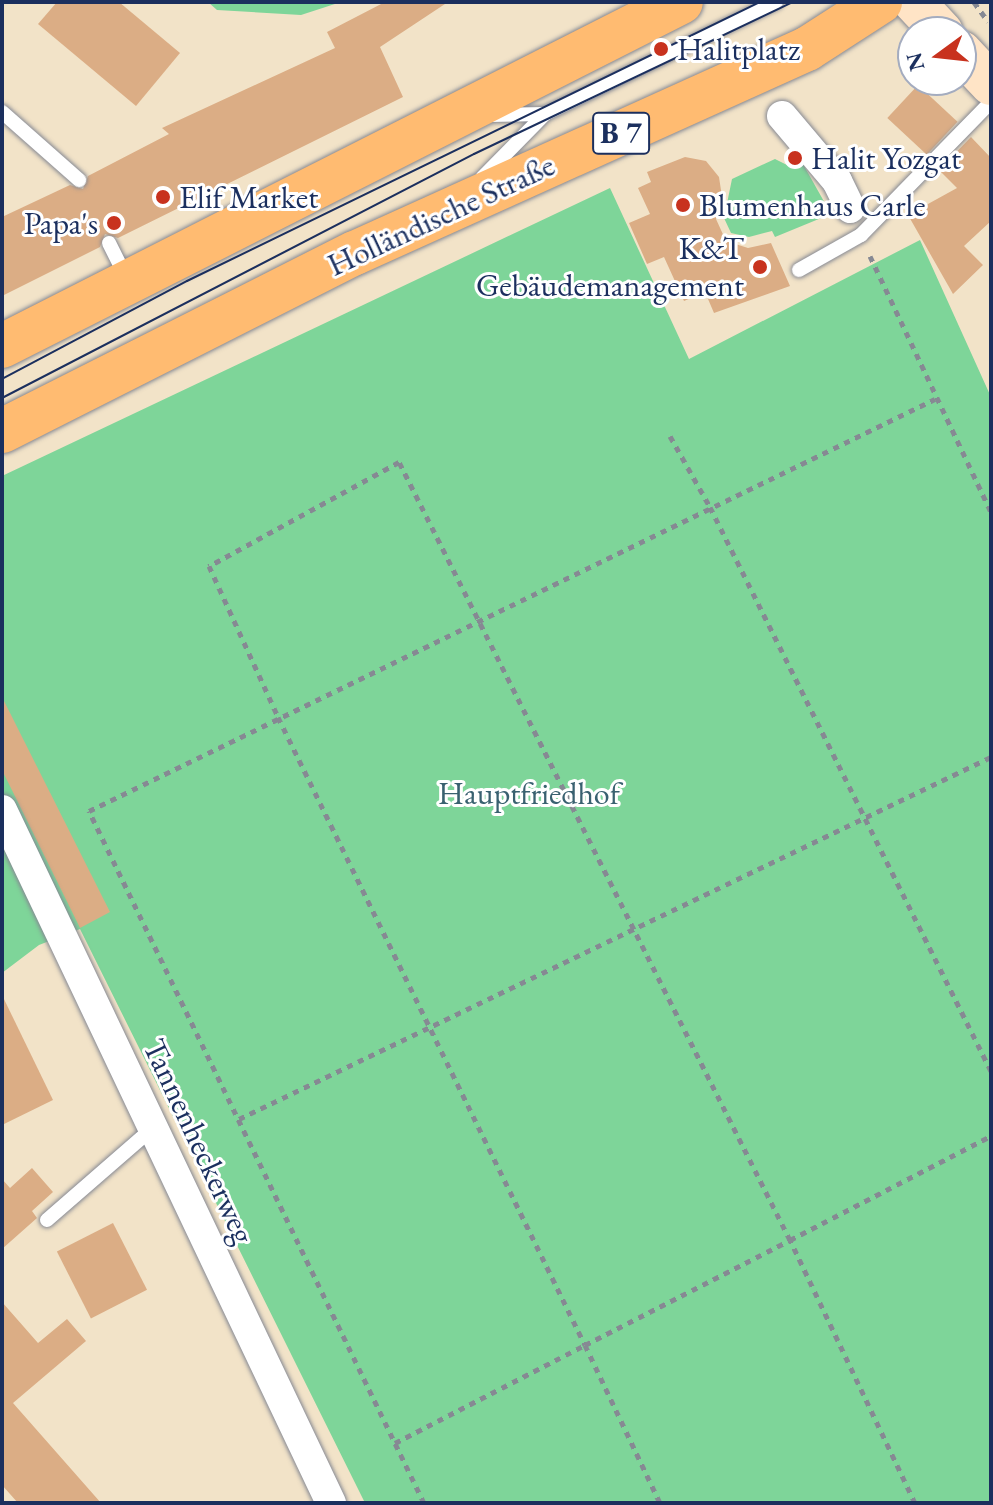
<!DOCTYPE html>
<html>
<head>
<meta charset="utf-8">
<style>
  body { margin:0 }
  #map { position:relative; width:993px; height:1505px; overflow:hidden; background:#f2e3c8; font-family:"EB Garamond",serif }
  div>[style] { position:absolute }
  .green>* { inset:0; background:#7ed599 }
  .building>* { inset:0; background:#dbad85; transform-origin:0 0 }
  .path>* { height:5px; margin-top:-2.5px; transform-origin:0; background:repeating-linear-gradient(90deg,#868993 0 6px,transparent 0 12px) }
  .roads { filter:drop-shadow(0 0 2px #868993) drop-shadow(0 0 2px #868993) }
  .lane>* { height:14px; margin:-7px; padding:0 7px; transform-origin:7px; border-radius:7px; background:#fff }
  .street>* { height:30px; margin:-15px; padding:0 15px; transform-origin:15px; border-radius:15px; background:#fff }
  .secondary>* { height:42px; margin:-21px; padding:0 21px; transform-origin:21px; border-radius:21px; background:#ffe4c6 }
  .primary>* { height:44px; margin:-22px; padding:0 22px; transform-origin:22px; border-radius:22px; background:#ffbb71 }
  .tram>* { height:2px; margin:-1px; padding:0 1px; transform-origin:1px; border-radius:1px; background:#1b2f5e }
  .dots>* { width:22px; height:22px; translate:-50% -50%; box-sizing:border-box; border:4px solid #fff; border-radius:50% }
  span { translate:-50% -50%; white-space:nowrap; text-align:center; line-height:1.15; -webkit-text-stroke:6px #fff; paint-order:stroke }
  .shield-label span { padding:2px 6px; background:#fff; border:2px solid; border-radius:6px; -webkit-text-stroke-width:0 }
  .shield-label { font-size:30px; color:#1b2f5e; font-weight:700 }
  .poi-label { font-size:32px; color:#1b2f5e }
  .left { translate:0 -50%; text-align:left }
  .right { translate:-100% -50%; text-align:right }
  .street-label { font-size:32px; color:#1b2f5e }
  .park-label { font-size:32px; color:#396170 }
  .frame { position:absolute; inset:0; border:4px solid #1b2f5e; pointer-events:none }
  .north { position:absolute; left:897px; top:16px; width:80px; height:80px; box-sizing:border-box; background:#fff; border:2px solid #a4acbf; border-radius:50%; rotate:255deg; font-size:22px; font-weight:700; line-height:32px; text-align:center; color:#1b2f5e }
  .north::after { content:''; display:block; margin:auto; width:28px; height:36px; background:#c8321e; clip-path:polygon(50% 0,100% 100%,50% 72%,0 100%) }
</style>
</head>
<body>
<div id="map">
  <div class="green">
    <div style="clip-path:polygon(208px 2px,341px 2px,301px 15px,217px 10px)"></div>
    <div style="clip-path:polygon(775px 159px,789px 166px,803px 164px,831px 214px,775px 237px,772px 231px,749px 237px,731px 233px,724px 218px,732px 179px)"></div>
    <div style="clip-path:polygon(610px 188px,689px 359px,920px 240px,991px 397px,991px 1503px,365px 1503px,80px 929px,39px 945px,2px 973px,2px 476px)"></div>
  </div>
  <div class="building">
    <div style="clip-path:polygon(57px 2px,119px 2px,180px 53px,136px 106px,38px 24px)"></div>
    <div style="clip-path:polygon(385px 2px,448px 2px,380px 47px,403px 97px,118px 238px,105px 234px,100px 247px,2px 296px,2px 217px,70px 185px,83px 189px,88px 176px,169px 134px,162px 128px,335px 48px,327px 32px)"></div>
    <div style="left:918px;top:85px;width:54px;height:45px;rotate:43deg"></div>
    <div style="clip-path:polygon(971px 137px,991px 158px,991px 221px,964px 246px,983px 265px,953px 294px,908px 215px,957px 188px,939px 170px)"></div>
    <div style="clip-path:polygon(685px 157px,706px 161px,719px 177px,722px 197px,716px 219px,726px 241px,748px 248px,771px 243px,790px 286px,714px 313px,705px 292px,684px 301px,664px 257px,647px 264px,629px 223px,650px 214px,638px 188px,651px 182px,647px 172px)"></div>
    <div style="clip-path:polygon(2px 697px,110px 912px,80px 928px,2px 770px)"></div>
    <div style="clip-path:polygon(2px 995px,53px 1100px,2px 1125px)"></div>
    <div style="clip-path:polygon(32px 1168px,53px 1192px,32px 1211px,37px 1218px,2px 1249px,2px 1179px,10px 1188px)"></div>
    <div style="left:113px;top:1223px;width:75px;height:63px;rotate:63deg"></div>
    <div style="clip-path:polygon(2px 1302px,38px 1343px,67px 1319px,86px 1341px,13px 1403px,101px 1503px,18px 1503px,2px 1485px)"></div>
  </div>
  <div class="path">
    <div style="left:974px;top:2px;width:24px;rotate:54deg"></div>
    <div style="left:870px;top:256px;width:283px;rotate:64.7deg"></div>
    <div style="left:670px;top:436px;width:81px;rotate:60.6deg"></div>
    <div style="left:710px;top:507px;width:630px;rotate:63.52deg"></div>
    <div style="left:239px;top:1119px;width:835px;rotate:-25.71deg"></div>
    <div style="left:395px;top:1443px;width:214px;rotate:-27.3deg"></div>
    <div style="left:585px;top:1345px;width:230px;rotate:-27.1deg"></div>
    <div style="left:790px;top:1240px;width:871px;rotate:-116.68deg"></div>
    <div style="left:399px;top:462px;width:217px;rotate:151.3deg"></div>
    <div style="left:209px;top:566px;width:166px;rotate:65.4deg"></div>
    <div style="left:278px;top:717px;width:699px;rotate:63.95deg"></div>
    <div style="left:585px;top:1345px;width:175px;rotate:64.6deg"></div>
    <div style="left:424px;top:1503px;width:769px;rotate:-115.83deg"></div>
    <div style="left:89px;top:811px;width:941px;rotate:-25.97deg"></div>
    <div style="left:915px;top:1503px;width:291px;rotate:-115.4deg"></div>
    <div style="left:790px;top:1240px;width:226px;rotate:-27.4deg"></div>
  </div>
  <div class="roads">
    <div class="lane">
      <div style="left:2px;top:112px;width:103px;rotate:41.4deg"></div>
      <div style="left:489px;top:115px;width:56px;rotate:-1deg"></div>
      <div style="left:482px;top:178px;width:90px;rotate:-45.5deg"></div>
      <div style="left:545px;top:114px;width:257px;rotate:-25.9deg"></div>
      <div style="left:109px;top:243px;width:40px;rotate:63.4deg"></div>
      <div style="left:799px;top:270px;width:71px;rotate:-29.4deg"></div>
      <div style="left:861px;top:235px;width:186px;rotate:-45.7deg"></div>
      <div style="left:47px;top:1220px;width:140px;rotate:-41deg"></div>
    </div>
    <div class="street">
      <div style="left:782px;top:116px;width:85px;rotate:49.8deg"></div>
      <div style="left:837px;top:181px;width:30px;rotate:64deg"></div>
      <div style="left:2px;top:810px;width:767px;rotate:64.6deg"></div>
    </div>
    <div class="secondary">
      <div style="left:914px;top:2px;width:41px;rotate:47deg"></div>
      <div style="left:961px;top:52px;width:44px;rotate:46.8deg"></div>
    </div>
    <div class="primary">
      <div style="left:2px;top:346px;width:761px;rotate:-26.87deg"></div>
      <div style="left:2px;top:431px;width:395px;rotate:-26.8deg"></div>
      <div style="left:355px;top:253px;width:496px;rotate:-24.3deg"></div>
      <div style="left:807px;top:49px;width:87px;rotate:-32.8deg"></div>
    </div>
  </div>
  <div class="tram">
    <div style="left:2px;top:379px;width:209px;rotate:-27.9deg"></div>
    <div style="left:187px;top:281px;width:637px;rotate:-25.96deg"></div>
    <div style="left:2px;top:398px;width:531px;rotate:-27.34deg"></div>
    <div style="left:474px;top:154px;width:353px;rotate:-25.5deg"></div>
  </div>
  <div class="dots">
    <div style="left:661px;top:49px;background:#c8321e"></div>
    <div style="left:795px;top:158px;background:#c8321e"></div>
    <div style="left:163px;top:197px;background:#c8321e"></div>
    <div style="left:683px;top:205px;background:#c8321e"></div>
    <div style="left:114px;top:223px;background:#c8321e"></div>
    <div style="left:760px;top:267px;background:#c8321e"></div>
  </div>
  <div class="shield-label">
    <span style="left:621px;top:133px">B 7</span>
  </div>
  <div class="poi-label">
    <span class="left" style="left:677px;top:49px">Halitplatz</span>
    <span class="left" style="left:811px;top:158px">Halit Yozgat</span>
    <span class="left" style="left:179px;top:197px">Elif Market</span>
    <span class="left" style="left:699px;top:205px">Blumenhaus Carle</span>
    <span class="right" style="left:98px;top:223px">Papa's</span>
    <span class="right" style="left:744px;top:267px">K&amp;T<br>Gebäudemanagement</span>
  </div>
  <div class="street-label">
    <span style="left:441px;top:215px;rotate:-25deg">Holländische Straße</span>
    <span style="left:199px;top:1141px;rotate:65deg">Tannenheckerweg</span>
  </div>
  <div class="park-label">
    <span style="left:529px;top:793px">Hauptfriedhof</span>
  </div>
  <div class="frame"></div>
  <div class="north">N</div>
</div>
</body>
</html>
